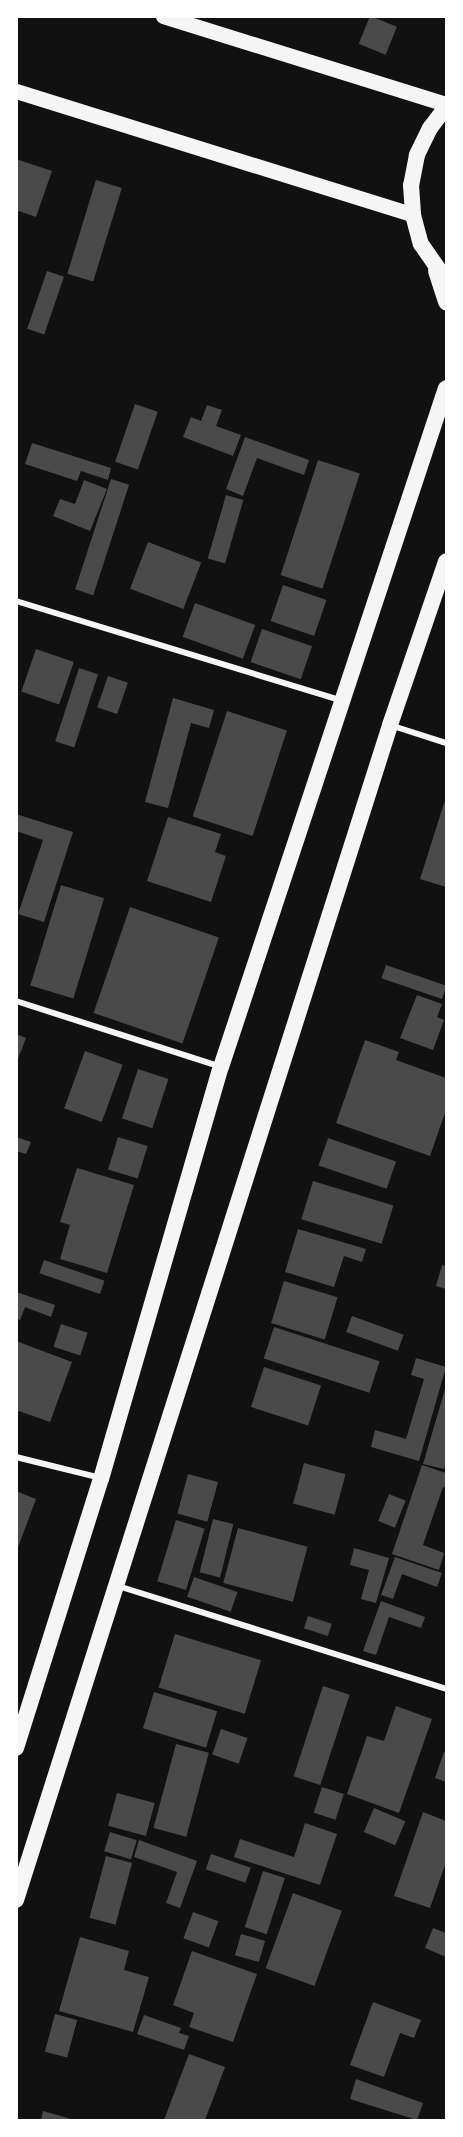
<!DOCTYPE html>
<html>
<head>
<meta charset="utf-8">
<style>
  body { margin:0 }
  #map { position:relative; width:463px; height:2137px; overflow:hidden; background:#111; font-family:Manrope,sans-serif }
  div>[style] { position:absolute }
  .building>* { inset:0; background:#4a4a4a; transform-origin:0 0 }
  .minor>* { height:6px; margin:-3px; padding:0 3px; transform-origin:3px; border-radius:3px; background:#f5f5f5 }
  .primary>* { height:15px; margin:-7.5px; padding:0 7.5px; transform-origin:7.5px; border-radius:7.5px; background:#f5f5f5 }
  .trunk>* { height:16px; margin:-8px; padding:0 8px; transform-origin:8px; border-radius:8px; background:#f5f5f5 }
  span { translate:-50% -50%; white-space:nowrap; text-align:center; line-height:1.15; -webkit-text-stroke:5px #fff; paint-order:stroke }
  .frame { position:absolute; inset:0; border:18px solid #fff; pointer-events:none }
</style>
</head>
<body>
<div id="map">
  <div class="building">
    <div style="left:370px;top:16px;width:29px;height:30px;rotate:22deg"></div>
    <div style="clip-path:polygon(16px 159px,52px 171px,36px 217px,16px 210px)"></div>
    <div style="left:96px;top:180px;width:27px;height:98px;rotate:17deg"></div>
    <div style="left:47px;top:271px;width:18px;height:61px;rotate:19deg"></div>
    <div style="left:135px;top:404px;width:24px;height:61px;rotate:19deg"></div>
    <div style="clip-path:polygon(207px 405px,222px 410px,216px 426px,241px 435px,233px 456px,183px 437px,191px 417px,201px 421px)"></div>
    <div style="clip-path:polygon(245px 437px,309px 460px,304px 475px,257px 458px,243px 496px,226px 489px)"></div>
    <div style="clip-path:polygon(32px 443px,111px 468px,108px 480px,81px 471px,77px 481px,25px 464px)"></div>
    <div style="left:318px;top:460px;width:44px;height:121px;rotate:18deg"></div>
    <div style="left:111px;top:479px;width:19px;height:116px;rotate:18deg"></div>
    <div style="clip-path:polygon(84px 480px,107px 489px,90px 531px,53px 516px,60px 499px,75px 504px)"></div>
    <div style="left:226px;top:495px;width:18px;height:66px;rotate:16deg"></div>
    <div style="left:148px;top:542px;width:57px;height:50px;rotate:21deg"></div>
    <div style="left:283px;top:585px;width:46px;height:38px;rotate:19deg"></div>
    <div style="left:195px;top:603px;width:64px;height:36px;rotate:20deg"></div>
    <div style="left:262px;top:629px;width:53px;height:35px;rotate:19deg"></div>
    <div style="left:36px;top:649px;width:40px;height:45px;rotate:19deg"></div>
    <div style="left:79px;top:668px;width:20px;height:77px;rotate:18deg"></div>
    <div style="left:108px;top:676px;width:21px;height:33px;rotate:19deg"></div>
    <div style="clip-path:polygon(173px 698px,214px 710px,209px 728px,191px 723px,168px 808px,145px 802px)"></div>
    <div style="left:227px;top:711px;width:63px;height:111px;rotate:18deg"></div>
    <div style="clip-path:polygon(446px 797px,446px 887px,420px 879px)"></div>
    <div style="clip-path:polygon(16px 814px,73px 832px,44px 922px,18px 914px,43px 840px,16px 831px)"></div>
    <div style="clip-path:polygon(168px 817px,221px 834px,215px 852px,226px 856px,211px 902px,147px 881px)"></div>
    <div style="left:61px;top:885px;width:45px;height:105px;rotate:17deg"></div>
    <div style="left:130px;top:907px;width:94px;height:112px;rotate:19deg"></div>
    <div style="left:386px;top:965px;width:64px;height:14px;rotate:19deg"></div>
    <div style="clip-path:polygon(417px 995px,442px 1004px,437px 1017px,444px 1020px,433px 1050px,400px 1038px)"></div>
    <div style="clip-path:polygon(16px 1034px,26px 1038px,17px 1061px,16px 1061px)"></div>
    <div style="clip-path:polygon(365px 1040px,399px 1052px,396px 1060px,446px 1078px,446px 1110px,430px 1156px,336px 1123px)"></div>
    <div style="left:85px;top:1051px;width:40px;height:61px;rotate:20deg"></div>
    <div style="left:138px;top:1069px;width:32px;height:52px;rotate:18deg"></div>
    <div style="clip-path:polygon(16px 1137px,31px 1142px,26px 1154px,16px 1151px)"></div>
    <div style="left:118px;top:1137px;width:31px;height:34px;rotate:17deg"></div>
    <div style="left:328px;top:1138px;width:72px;height:29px;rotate:19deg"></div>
    <div style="clip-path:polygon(77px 1168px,134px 1185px,107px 1273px,60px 1259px,70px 1225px,60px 1222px)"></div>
    <div style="left:313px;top:1181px;width:84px;height:40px;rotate:17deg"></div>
    <div style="clip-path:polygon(298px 1229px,366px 1249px,362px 1262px,344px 1256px,334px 1287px,285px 1272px)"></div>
    <div style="left:44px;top:1260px;width:64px;height:14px;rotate:19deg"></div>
    <div style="clip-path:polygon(442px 1265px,446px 1266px,446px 1289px,436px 1286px)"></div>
    <div style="left:284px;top:1281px;width:56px;height:44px;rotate:17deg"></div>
    <div style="clip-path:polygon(16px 1292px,55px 1305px,51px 1317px,25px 1307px,20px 1320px,16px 1318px)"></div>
    <div style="left:352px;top:1316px;width:55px;height:17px;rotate:20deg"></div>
    <div style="left:61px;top:1324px;width:28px;height:24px;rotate:18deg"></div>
    <div style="left:274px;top:1327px;width:111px;height:33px;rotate:18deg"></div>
    <div style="clip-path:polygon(16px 1341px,72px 1362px,50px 1422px,16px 1410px)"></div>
    <div style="clip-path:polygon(416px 1358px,446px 1367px,419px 1461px,371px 1447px,375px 1430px,406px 1439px,424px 1379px,411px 1375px)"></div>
    <div style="left:264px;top:1367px;width:60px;height:42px;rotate:18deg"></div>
    <div style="clip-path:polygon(446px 1386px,446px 1462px,444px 1469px,423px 1464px)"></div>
    <div style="left:304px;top:1463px;width:43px;height:42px;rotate:15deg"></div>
    <div style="clip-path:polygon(422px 1465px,446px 1473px,446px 1488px,443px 1487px,423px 1545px,444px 1553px,439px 1570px,392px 1554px)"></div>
    <div style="left:188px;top:1474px;width:31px;height:41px;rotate:15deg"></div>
    <div style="clip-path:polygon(16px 1491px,36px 1499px,17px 1550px,16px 1550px)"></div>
    <div style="left:389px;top:1494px;width:18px;height:29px;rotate:22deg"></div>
    <div style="left:213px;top:1519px;width:21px;height:55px;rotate:14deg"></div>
    <div style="left:176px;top:1520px;width:30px;height:64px;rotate:17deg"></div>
    <div style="left:238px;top:1528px;width:72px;height:57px;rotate:15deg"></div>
    <div style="clip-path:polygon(354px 1548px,389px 1558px,376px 1603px,361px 1599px,369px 1570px,350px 1565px)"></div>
    <div style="clip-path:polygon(395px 1557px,442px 1573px,437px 1587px,402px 1574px,393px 1599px,381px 1595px)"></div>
    <div style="left:194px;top:1577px;width:46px;height:21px;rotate:19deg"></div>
    <div style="clip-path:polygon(381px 1601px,425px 1617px,421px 1628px,389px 1617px,376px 1655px,363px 1651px)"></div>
    <div style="left:308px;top:1616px;width:25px;height:13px;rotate:18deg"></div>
    <div style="left:175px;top:1634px;width:90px;height:56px;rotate:17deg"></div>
    <div style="left:323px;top:1686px;width:28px;height:95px;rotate:18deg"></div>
    <div style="left:154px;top:1692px;width:66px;height:38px;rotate:17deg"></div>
    <div style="clip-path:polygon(396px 1706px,432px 1719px,399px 1813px,347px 1794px,367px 1736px,384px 1741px)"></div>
    <div style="left:221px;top:1729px;width:28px;height:27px;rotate:19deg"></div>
    <div style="left:176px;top:1744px;width:34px;height:87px;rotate:15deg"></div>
    <div style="clip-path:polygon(444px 1752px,446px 1753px,446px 1782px,435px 1778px)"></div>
    <div style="left:322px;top:1787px;width:23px;height:27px;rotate:18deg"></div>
    <div style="left:117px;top:1793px;width:39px;height:34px;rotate:15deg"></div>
    <div style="left:374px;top:1808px;width:34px;height:26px;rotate:23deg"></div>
    <div style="clip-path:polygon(423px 1812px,446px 1821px,446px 1862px,430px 1908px,394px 1896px)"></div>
    <div style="clip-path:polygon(305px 1823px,337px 1834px,320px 1885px,234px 1857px,240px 1839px,294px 1857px)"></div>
    <div style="left:110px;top:1832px;width:28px;height:20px;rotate:17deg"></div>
    <div style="clip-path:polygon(139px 1840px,197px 1861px,180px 1908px,166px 1903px,177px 1872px,134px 1857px)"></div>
    <div style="left:211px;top:1854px;width:42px;height:16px;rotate:19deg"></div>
    <div style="left:106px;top:1856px;width:27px;height:64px;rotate:15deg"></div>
    <div style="left:263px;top:1871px;width:23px;height:59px;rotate:18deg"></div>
    <div style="left:293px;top:1893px;width:52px;height:80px;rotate:20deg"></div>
    <div style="left:193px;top:1912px;width:27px;height:28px;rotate:20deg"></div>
    <div style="clip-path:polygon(433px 1928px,446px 1933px,446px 1957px,425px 1948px)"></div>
    <div style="left:241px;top:1934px;width:25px;height:22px;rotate:16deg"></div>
    <div style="clip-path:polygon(80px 1937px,129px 1951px,124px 1970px,149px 1977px,133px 2032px,59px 2011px)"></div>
    <div style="clip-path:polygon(192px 1951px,257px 1974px,233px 2042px,189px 2027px,194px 2013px,173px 2005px)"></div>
    <div style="clip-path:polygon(373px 2002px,421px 2020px,414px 2038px,400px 2033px,384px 2077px,350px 2065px)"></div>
    <div style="left:55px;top:2014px;width:23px;height:39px;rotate:15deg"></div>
    <div style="clip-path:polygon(144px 2015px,181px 2028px,179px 2033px,189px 2036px,184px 2050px,137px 2034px)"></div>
    <div style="clip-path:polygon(189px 2054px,225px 2067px,205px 2120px,164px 2120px)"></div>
    <div style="clip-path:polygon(356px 2079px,423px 2103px,417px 2120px,350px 2099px)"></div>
    <div style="clip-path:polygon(43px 2111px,75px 2120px,41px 2120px)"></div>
  </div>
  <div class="minor">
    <div style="left:16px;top:601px;width:339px;rotate:17deg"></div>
    <div style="left:393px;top:726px;width:56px;rotate:17.8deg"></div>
    <div style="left:16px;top:1001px;width:213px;rotate:17.8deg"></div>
    <div style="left:16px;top:1457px;width:88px;rotate:13.9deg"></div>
    <div style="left:118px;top:1586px;width:344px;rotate:17.4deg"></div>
  </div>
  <div class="primary">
    <div style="left:163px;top:16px;width:296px;rotate:17.3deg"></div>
    <div style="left:16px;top:91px;width:416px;rotate:17.3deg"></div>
  </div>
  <div class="trunk">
    <div style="left:446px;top:107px;width:26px;rotate:127deg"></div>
    <div style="left:430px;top:128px;width:30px;rotate:116deg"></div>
    <div style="left:417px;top:155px;width:31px;rotate:101deg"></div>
    <div style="left:411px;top:185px;width:30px;rotate:86deg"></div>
    <div style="left:413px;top:215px;width:30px;rotate:75deg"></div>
    <div style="left:421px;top:244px;width:44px;rotate:55.2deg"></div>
    <div style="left:436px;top:271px;width:33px;rotate:72deg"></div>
    <div style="left:16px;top:1748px;width:282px;rotate:-72.5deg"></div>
    <div style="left:101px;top:1479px;width:429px;rotate:-73.8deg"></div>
    <div style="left:221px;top:1067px;width:715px;rotate:-71.67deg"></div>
    <div style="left:16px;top:1900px;width:1233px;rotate:-72.34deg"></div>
    <div style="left:390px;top:725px;width:173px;rotate:-71.1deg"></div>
  </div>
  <div class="frame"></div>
</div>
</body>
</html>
